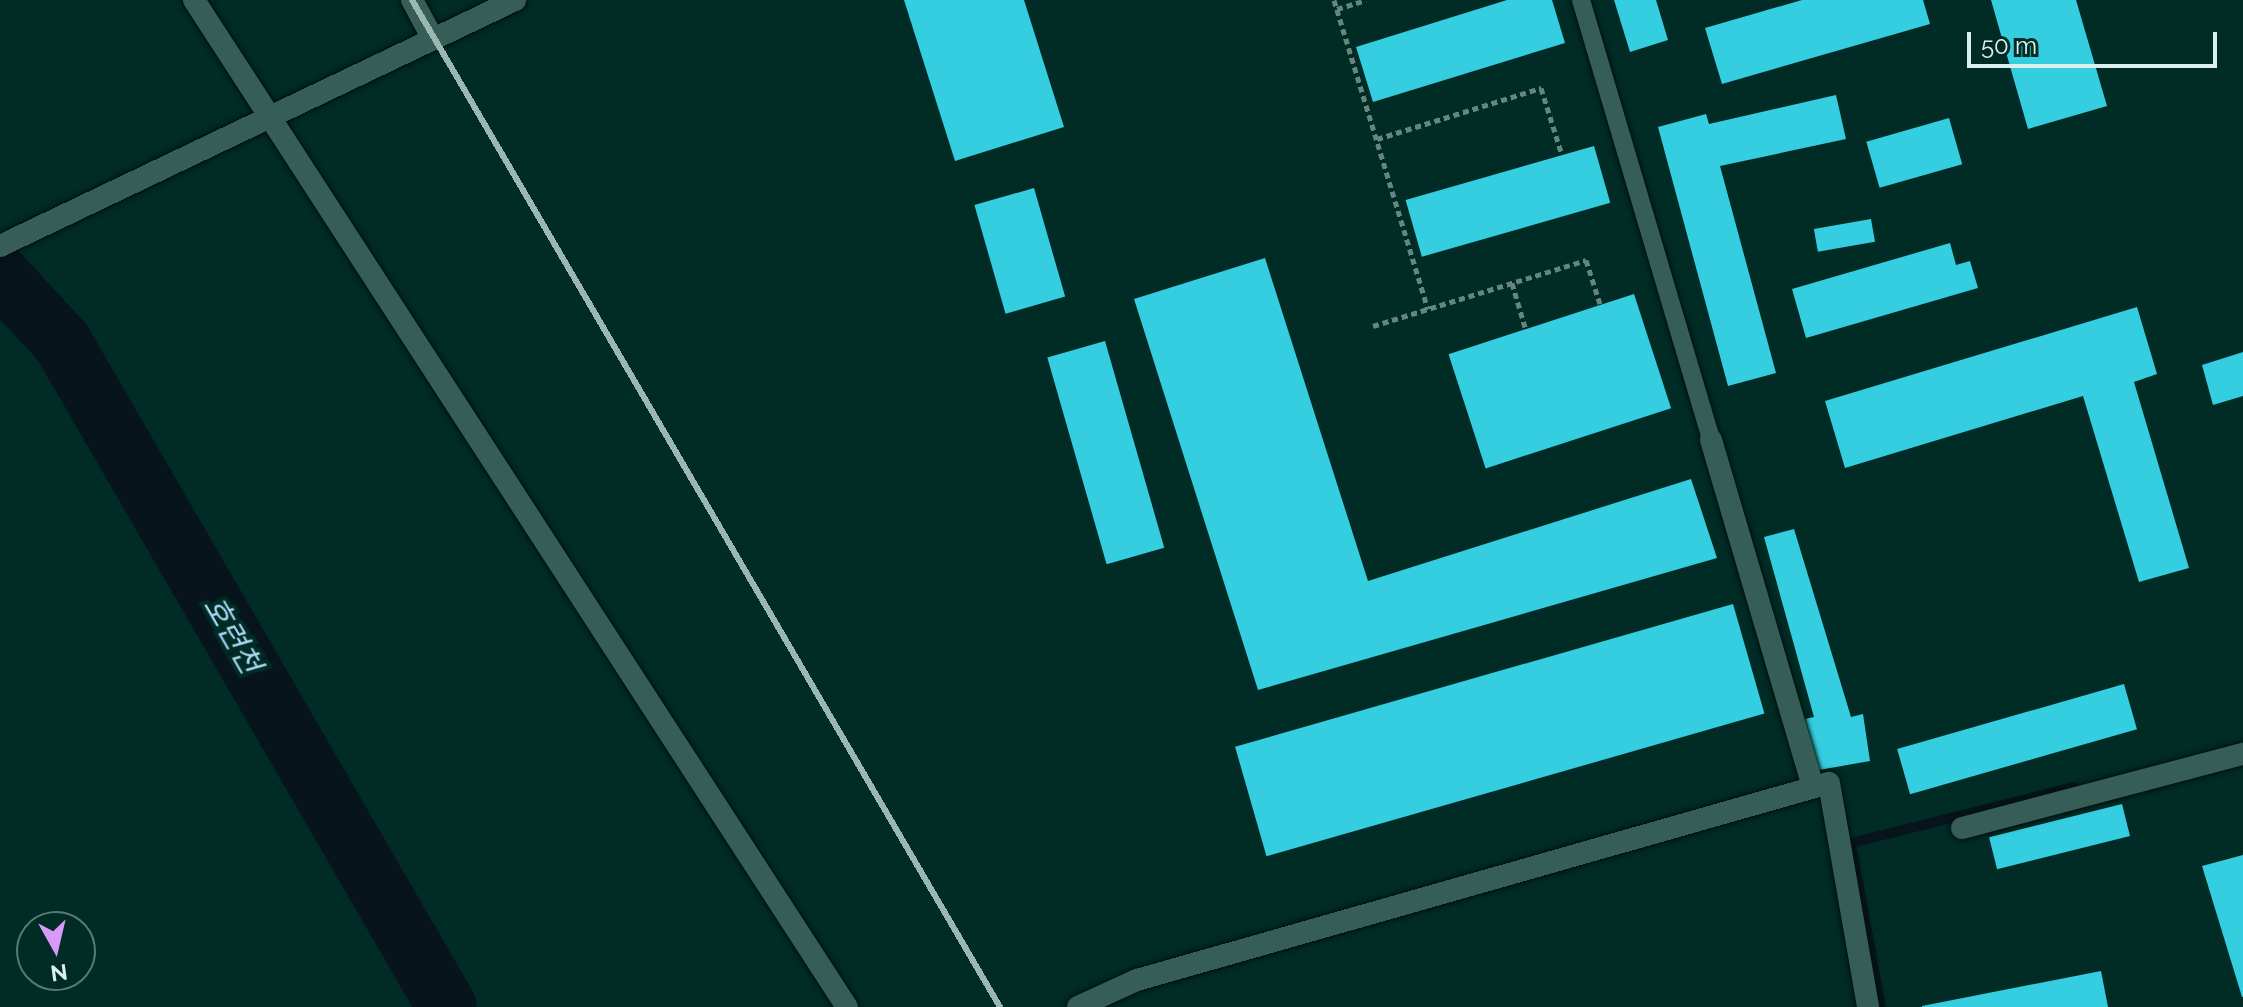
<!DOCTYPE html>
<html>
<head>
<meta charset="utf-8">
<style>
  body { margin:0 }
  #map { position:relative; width:2243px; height:1007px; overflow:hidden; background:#012b25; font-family:Raleway,"Noto Sans KR",sans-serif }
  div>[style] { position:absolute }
  .stream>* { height:10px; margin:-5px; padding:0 5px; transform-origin:5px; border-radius:5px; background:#07141c }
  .river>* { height:60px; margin:-30px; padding:0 30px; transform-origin:30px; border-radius:30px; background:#07141c }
  .building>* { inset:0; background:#34cee0; transform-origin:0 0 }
  .path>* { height:5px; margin-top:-2.5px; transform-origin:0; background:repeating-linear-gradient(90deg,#658580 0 6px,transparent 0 10px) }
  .roads { filter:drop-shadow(0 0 2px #00110e) drop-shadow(0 0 2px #00110e) }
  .service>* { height:18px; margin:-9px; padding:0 9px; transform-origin:9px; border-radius:9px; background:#375e56 }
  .minor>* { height:22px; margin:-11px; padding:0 11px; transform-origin:11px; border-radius:11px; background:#375e56 }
  .tertiary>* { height:22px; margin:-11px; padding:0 11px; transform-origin:11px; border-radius:11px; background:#375e56 }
  .rail>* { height:6px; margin:-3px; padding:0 3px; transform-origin:3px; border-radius:3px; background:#9bb7b2 }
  span { translate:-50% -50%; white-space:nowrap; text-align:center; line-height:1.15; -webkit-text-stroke:8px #012b25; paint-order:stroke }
  .water-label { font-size:30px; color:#acdaf6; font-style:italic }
  .north { position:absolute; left:16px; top:911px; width:80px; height:80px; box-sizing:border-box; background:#012b25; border:2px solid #587a75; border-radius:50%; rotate:172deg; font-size:22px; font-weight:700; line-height:32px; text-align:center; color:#dbf0ec }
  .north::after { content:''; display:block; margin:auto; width:28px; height:36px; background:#d99af7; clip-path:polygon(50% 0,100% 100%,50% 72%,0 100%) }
  .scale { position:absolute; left:1967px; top:32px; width:250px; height:36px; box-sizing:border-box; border:4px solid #dbf0ec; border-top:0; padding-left:10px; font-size:24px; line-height:28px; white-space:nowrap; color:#dbf0ec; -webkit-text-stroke:6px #012b25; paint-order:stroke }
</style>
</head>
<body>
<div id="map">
  <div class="stream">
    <div style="left:1881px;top:1007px;width:167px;rotate:-100.4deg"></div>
    <div style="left:1851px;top:843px;width:230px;rotate:-14.1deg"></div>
  </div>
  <div class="river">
    <div style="left:0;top:275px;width:91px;rotate:47.2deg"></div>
    <div style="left:62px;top:342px;width:768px;rotate:59.93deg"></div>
  </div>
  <div class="building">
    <div style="clip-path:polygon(904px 0,1024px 0,1064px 127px,955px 161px)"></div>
    <div style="clip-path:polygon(1507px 0,1552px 0,1565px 43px,1373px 102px,1356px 47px)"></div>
    <div style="clip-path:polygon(1614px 0,1656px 0,1668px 40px,1630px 52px)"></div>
    <div style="clip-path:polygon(1802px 0,1923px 0,1930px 24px,1722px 84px,1705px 28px)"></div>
    <div style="clip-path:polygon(1991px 0,2076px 0,2107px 106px,2028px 129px)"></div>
    <div style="clip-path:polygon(1836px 95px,1846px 139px,1720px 166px,1776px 373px,1728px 386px,1658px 127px,1706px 114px,1709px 124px)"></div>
    <div style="left:1949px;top:118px;width:48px;height:86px;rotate:74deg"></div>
    <div style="left:1594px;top:146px;width:59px;height:196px;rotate:74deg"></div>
    <div style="left:1034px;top:188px;width:113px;height:62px;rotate:74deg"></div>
    <div style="left:1871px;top:219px;width:23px;height:58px;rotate:80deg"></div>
    <div style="clip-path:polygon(1950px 243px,1956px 265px,1970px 261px,1978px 288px,1806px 338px,1792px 289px)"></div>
    <div style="clip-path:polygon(1265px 258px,1368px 581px,1691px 479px,1717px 558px,1258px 690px,1134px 299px)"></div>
    <div style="left:1634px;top:294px;width:120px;height:195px;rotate:72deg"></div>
    <div style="clip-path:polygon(2137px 307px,2157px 374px,2134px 382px,2189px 568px,2139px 582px,2083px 396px,1845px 468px,1825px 401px)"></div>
    <div style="left:1105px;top:341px;width:215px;height:60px;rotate:74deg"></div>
    <div style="clip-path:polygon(2243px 352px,2243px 396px,2213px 405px,2202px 365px)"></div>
    <div style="clip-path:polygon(1794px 529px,1851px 717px,1863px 714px,1870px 761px,1819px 770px,1805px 719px,1814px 717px,1764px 537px)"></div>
    <div style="left:1733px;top:604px;width:114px;height:518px;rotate:74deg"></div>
    <div style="left:2124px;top:684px;width:47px;height:236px;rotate:74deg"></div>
    <div style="left:2122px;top:804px;width:33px;height:137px;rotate:76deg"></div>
    <div style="clip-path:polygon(2243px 855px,2243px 997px,2242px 997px,2202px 866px)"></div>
    <div style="clip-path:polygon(2101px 971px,2108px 1007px,1922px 1007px,1922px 1006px)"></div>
  </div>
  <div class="path">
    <div style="left:1334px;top:0;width:323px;rotate:73.1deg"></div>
    <div style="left:1337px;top:9px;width:30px;rotate:-17deg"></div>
    <div style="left:1377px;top:139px;width:172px;rotate:-17.3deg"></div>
    <div style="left:1541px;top:88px;width:70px;rotate:72.6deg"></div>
    <div style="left:1512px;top:283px;width:46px;rotate:73.5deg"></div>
    <div style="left:1373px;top:326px;width:223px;rotate:-17.2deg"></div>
    <div style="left:1586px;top:260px;width:46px;rotate:72.3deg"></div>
  </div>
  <div class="roads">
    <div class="service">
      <div style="left:1581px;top:0;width:459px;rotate:73.5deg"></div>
    </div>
    <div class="minor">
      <div style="left:412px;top:0;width:42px;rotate:61.6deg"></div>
      <div style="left:1711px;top:440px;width:362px;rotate:73.6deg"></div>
      <div style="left:1962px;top:828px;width:291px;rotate:-14.8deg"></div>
      <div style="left:1078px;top:1007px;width:65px;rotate:-24.6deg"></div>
      <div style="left:1137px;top:980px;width:719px;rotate:-15.89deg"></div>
      <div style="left:1829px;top:783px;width:227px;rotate:80.1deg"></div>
    </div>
    <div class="tertiary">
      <div style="left:194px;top:0;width:1200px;rotate:57.04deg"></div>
      <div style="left:0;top:246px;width:571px;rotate:-25.53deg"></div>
    </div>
  </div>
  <div class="rail">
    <div style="left:412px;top:0;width:1166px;rotate:59.72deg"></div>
  </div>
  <div class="water-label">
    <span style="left:232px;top:635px;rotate:60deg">호련천</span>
  </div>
  <div class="north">N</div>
  <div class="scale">50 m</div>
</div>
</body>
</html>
